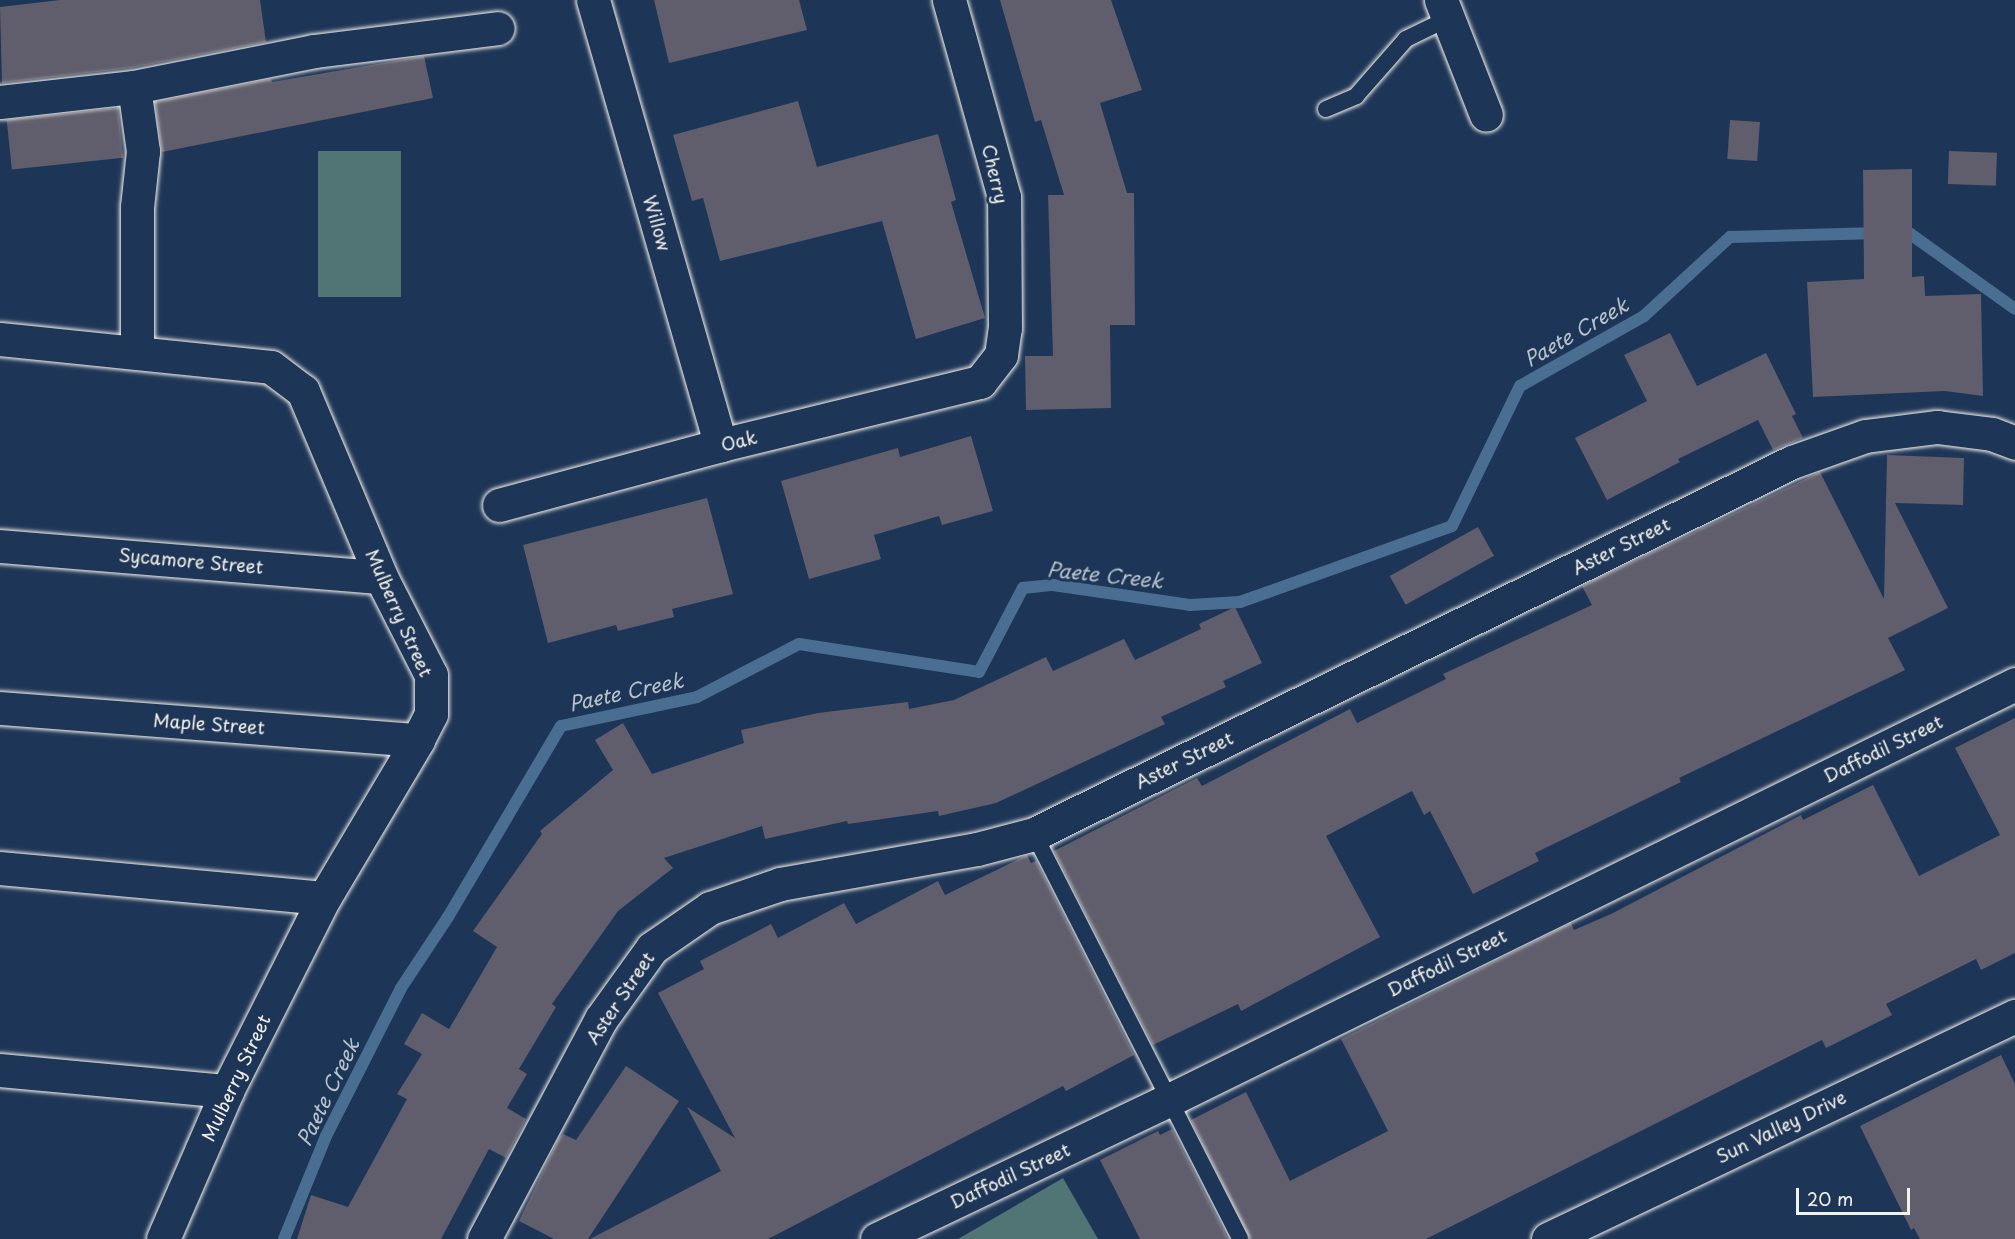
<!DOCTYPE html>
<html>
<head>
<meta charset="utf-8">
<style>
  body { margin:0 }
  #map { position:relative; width:2015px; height:1239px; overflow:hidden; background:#1d3557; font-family:"Playpen Sans",sans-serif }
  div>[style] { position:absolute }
  .green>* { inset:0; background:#517475; transform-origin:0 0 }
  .stream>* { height:12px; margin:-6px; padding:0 6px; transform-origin:6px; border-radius:6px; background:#4a6e92 }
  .building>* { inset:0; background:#605d6c; transform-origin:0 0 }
  .roads { filter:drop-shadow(0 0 2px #f4f1e8) drop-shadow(0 0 2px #f4f1e8) }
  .lane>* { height:16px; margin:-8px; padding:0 8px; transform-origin:8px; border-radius:8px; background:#1d3557 }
  .street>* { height:33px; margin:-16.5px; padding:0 16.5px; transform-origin:16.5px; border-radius:16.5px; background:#1d3557 }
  span { translate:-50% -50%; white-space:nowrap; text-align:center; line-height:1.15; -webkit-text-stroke:6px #1d3557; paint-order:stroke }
  .street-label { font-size:18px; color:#f4f1e8 }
  .water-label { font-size:20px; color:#b8c3ca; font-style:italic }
  .scale { position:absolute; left:1796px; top:1188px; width:114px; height:27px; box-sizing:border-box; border:3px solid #f4f1e8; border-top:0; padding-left:8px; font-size:18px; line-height:21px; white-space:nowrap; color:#f4f1e8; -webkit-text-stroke:4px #1d3557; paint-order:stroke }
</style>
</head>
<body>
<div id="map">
  <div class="green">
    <div style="left:401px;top:151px;width:146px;height:83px;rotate:90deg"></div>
    <div style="clip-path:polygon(1063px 1178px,1098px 1239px,958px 1239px)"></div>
  </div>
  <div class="stream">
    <div style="left:1897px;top:233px;width:12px"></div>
    <div style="left:1909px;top:233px;width:130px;rotate:35.6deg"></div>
    <div style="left:284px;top:1239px;width:111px;rotate:-67.8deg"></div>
    <div style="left:326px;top:1136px;width:166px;rotate:-63.1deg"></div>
    <div style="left:401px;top:988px;width:85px;rotate:-56.5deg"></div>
    <div style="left:448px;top:917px;width:222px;rotate:-59.4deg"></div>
    <div style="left:561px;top:726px;width:139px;rotate:-12deg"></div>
    <div style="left:697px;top:697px;width:115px;rotate:-27.5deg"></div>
    <div style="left:799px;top:644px;width:182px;rotate:8.8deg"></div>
    <div style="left:979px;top:672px;width:95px;rotate:-62.4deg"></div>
    <div style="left:1023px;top:588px;width:30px;rotate:-6deg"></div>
    <div style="left:1053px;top:585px;width:138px;rotate:8.3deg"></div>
    <div style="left:1190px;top:605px;width:50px;rotate:-3.4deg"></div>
    <div style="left:1240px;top:602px;width:225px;rotate:-19.7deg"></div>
    <div style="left:1452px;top:526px;width:156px;rotate:-64.1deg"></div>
    <div style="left:1520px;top:386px;width:142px;rotate:-29.4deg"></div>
    <div style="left:1644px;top:316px;width:117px;rotate:-42.6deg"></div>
    <div style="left:1730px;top:237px;width:149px;rotate:-1.5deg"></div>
  </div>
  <div class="building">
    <div style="clip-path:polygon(60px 0,260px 0,266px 42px,131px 68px,2px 83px,0 7px)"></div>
    <div style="clip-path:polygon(654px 0,799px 0,807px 30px,669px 63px)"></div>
    <div style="clip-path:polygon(1000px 0,1111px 0,1142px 90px,1100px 103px,1127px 193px,1134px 193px,1135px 325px,1110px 325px,1111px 408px,1026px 410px,1025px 356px,1053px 356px,1048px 195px,1064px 195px,1041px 120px,1035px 122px)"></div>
    <div style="clip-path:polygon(424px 56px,433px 98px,162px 152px,155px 102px,271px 79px,272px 82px)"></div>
    <div style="clip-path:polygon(798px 101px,817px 167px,938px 134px,956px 200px,951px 202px,985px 318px,916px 339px,882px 221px,720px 261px,703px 198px,692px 201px,673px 135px)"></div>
    <div style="left:118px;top:108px;width:50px;height:112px;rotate:84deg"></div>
    <div style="left:1730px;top:120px;width:30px;height:39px;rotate:4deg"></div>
    <div style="left:1949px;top:151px;width:48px;height:33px;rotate:2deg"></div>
    <div style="clip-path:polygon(1912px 169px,1912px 277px,1924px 276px,1925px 296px,1981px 294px,1983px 396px,1945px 391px,1813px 397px,1807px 282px,1864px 279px,1863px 170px)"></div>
    <div style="clip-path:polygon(1670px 333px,1697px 386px,1766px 353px,1796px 414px,1792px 416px,1803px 438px,1773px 450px,1758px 420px,1678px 459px,1680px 462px,1607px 500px,1575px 438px,1647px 401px,1624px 355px)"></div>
    <div style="clip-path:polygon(971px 436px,993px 511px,942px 525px,939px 516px,874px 535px,881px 559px,809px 579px,781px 481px,898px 448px,900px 457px)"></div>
    <div style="clip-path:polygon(1887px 455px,1964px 458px,1963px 505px,1895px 503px,1948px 608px,1888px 638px,1905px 670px,1679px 778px,1681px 782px,1535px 853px,1539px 861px,1473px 894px,1430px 811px,1424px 815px,1412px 791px,1326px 836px,1380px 937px,1241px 1011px,1238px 1004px,1153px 1045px,1054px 851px,1197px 778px,1202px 786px,1350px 709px,1357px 723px,1446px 679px,1443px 674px,1592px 605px,1582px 586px,1820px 472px,1884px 599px)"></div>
    <div style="clip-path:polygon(707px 498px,733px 594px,672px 609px,674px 617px,618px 631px,616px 625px,548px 643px,523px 545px)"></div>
    <div style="left:1478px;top:527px;width:33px;height:101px;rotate:61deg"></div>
    <div style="clip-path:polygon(1235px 607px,1262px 663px,1223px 681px,1226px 687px,1161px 717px,1165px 724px,996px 803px,939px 816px,938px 811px,848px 824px,847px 821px,765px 839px,762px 826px,664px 858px,673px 868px,618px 911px,552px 1004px,556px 1007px,519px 1069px,527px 1074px,507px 1108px,526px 1119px,506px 1158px,489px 1149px,441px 1239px,297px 1239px,311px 1195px,348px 1207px,407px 1099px,397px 1094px,422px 1054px,404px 1044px,422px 1013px,449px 1029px,497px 947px,473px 931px,542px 834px,540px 831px,613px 770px,595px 740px,623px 723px,652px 774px,744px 743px,741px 730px,818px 713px,908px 702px,909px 709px,954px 700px,1046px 657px,1053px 671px,1124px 639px,1135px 660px,1201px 629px,1199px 624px)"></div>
    <div style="clip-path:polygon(2015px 718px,2015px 953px,1981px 970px,1976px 959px,1886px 1004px,1892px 1015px,1826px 1048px,1822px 1040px,1426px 1239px,1250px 1239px,1191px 1120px,1246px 1092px,1290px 1181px,1388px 1131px,1341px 1039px,1571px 923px,1574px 930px,1611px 914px,1801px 815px,1803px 820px,1873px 785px,1919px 876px,2000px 835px,1955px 748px)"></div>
    <div style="clip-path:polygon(1027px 855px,1031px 863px,1036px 861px,1134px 1055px,1066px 1091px,1063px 1086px,768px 1239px,590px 1239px,721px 1171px,687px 1107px,735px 1138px,658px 993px,704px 969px,700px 961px,771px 924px,778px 938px,844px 903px,856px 924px,938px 881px,945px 895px)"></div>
    <div style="clip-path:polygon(2001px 1055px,2015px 1084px,2015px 1239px,1920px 1239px,1914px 1228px,1911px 1230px,1860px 1126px)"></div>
    <div style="clip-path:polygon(626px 1066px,679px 1101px,588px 1239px,554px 1239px,519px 1221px,559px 1138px,563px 1134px,576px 1140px)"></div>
    <div style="clip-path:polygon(1172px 1129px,1228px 1239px,1140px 1239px,1100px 1160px,1158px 1131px,1160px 1135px)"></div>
  </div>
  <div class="roads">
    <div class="lane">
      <div style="left:1326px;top:109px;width:33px;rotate:-23deg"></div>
      <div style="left:1356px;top:96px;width:76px;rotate:-48.7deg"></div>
      <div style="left:1406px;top:39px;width:46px;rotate:-26deg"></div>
      <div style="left:1034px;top:834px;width:454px;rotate:63deg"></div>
    </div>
    <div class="street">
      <div style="left:593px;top:0;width:463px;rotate:74deg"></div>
      <div style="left:1441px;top:0;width:123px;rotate:68.6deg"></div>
      <div style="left:134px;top:87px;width:65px;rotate:82deg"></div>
      <div style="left:143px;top:151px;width:56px;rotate:96.1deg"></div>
      <div style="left:137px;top:207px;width:144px;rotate:90deg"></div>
      <div style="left:0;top:102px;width:135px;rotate:-6.4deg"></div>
      <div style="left:134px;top:87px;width:184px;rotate:-11.3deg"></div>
      <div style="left:314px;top:51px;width:185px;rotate:-7.1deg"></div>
      <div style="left:0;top:339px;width:272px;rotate:5.9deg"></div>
      <div style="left:271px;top:367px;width:40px;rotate:37deg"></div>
      <div style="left:303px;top:391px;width:202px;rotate:67.2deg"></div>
      <div style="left:381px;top:577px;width:110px;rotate:63deg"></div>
      <div style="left:431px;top:675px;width:39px;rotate:90deg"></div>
      <div style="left:431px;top:714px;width:29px;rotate:117deg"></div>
      <div style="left:418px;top:740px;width:184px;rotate:120.7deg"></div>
      <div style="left:324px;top:898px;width:216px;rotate:116.7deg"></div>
      <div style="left:227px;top:1091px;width:161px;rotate:113.4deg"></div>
      <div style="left:499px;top:505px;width:230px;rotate:-15.1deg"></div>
      <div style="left:721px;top:445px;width:267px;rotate:-13.7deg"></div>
      <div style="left:980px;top:382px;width:34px;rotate:-52deg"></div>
      <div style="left:1001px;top:355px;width:27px;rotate:-82deg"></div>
      <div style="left:1005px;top:328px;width:131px;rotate:-90.4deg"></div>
      <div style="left:1004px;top:197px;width:205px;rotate:-105.6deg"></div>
      <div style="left:0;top:546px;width:382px;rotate:4.7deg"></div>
      <div style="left:0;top:708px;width:419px;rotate:4.4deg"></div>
      <div style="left:0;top:868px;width:325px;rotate:5.3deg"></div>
      <div style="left:0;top:1070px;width:228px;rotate:5.3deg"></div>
      <div style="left:484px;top:1239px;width:249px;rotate:-62deg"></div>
      <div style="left:601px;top:1019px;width:87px;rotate:-54.3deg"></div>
      <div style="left:652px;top:948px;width:70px;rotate:-34.6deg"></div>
      <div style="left:710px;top:908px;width:74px;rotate:-18.9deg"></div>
      <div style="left:780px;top:884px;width:200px;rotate:-10.1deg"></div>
      <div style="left:977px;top:849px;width:59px;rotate:-14.7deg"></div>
      <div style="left:1034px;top:834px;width:844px;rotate:-26.14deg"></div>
      <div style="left:1792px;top:462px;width:77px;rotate:-19.6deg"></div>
      <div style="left:1865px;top:436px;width:73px;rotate:-7.1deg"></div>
      <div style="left:1937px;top:427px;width:55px;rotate:7.3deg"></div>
      <div style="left:1992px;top:434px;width:25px;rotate:21deg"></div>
      <div style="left:877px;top:1239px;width:323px;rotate:-25.5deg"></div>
      <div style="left:1169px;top:1100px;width:943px;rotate:-26.18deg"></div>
      <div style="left:1548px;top:1239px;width:518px;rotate:-25.53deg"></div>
    </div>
  </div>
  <div class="street-label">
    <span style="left:995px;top:174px;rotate:77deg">Cherry</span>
    <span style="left:657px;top:223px;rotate:74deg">Willow</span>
    <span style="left:739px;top:441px;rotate:-14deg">Oak</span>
    <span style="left:1621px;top:546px;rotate:-26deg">Aster Street</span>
    <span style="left:191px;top:561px;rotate:5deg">Sycamore Street</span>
    <span style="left:399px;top:613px;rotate:66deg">Mulberry Street</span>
    <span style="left:209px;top:724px;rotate:4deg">Maple Street</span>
    <span style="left:1883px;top:749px;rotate:-26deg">Daffodil Street</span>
    <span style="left:1184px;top:760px;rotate:-26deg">Aster Street</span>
    <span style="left:1447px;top:963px;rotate:-26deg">Daffodil Street</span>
    <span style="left:620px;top:998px;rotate:-56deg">Aster Street</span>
    <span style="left:236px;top:1078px;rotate:-65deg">Mulberry Street</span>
    <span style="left:1781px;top:1127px;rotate:-26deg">Sun Valley Drive</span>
    <span style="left:1010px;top:1176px;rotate:-25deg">Daffodil Street</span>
  </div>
  <div class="water-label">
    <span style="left:1576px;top:332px;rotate:-30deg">Paete Creek</span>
    <span style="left:1105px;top:575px;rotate:6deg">Paete Creek</span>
    <span style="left:626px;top:692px;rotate:-12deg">Paete Creek</span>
    <span style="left:328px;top:1092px;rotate:-64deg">Paete Creek</span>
  </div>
  <div class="scale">20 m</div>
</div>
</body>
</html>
